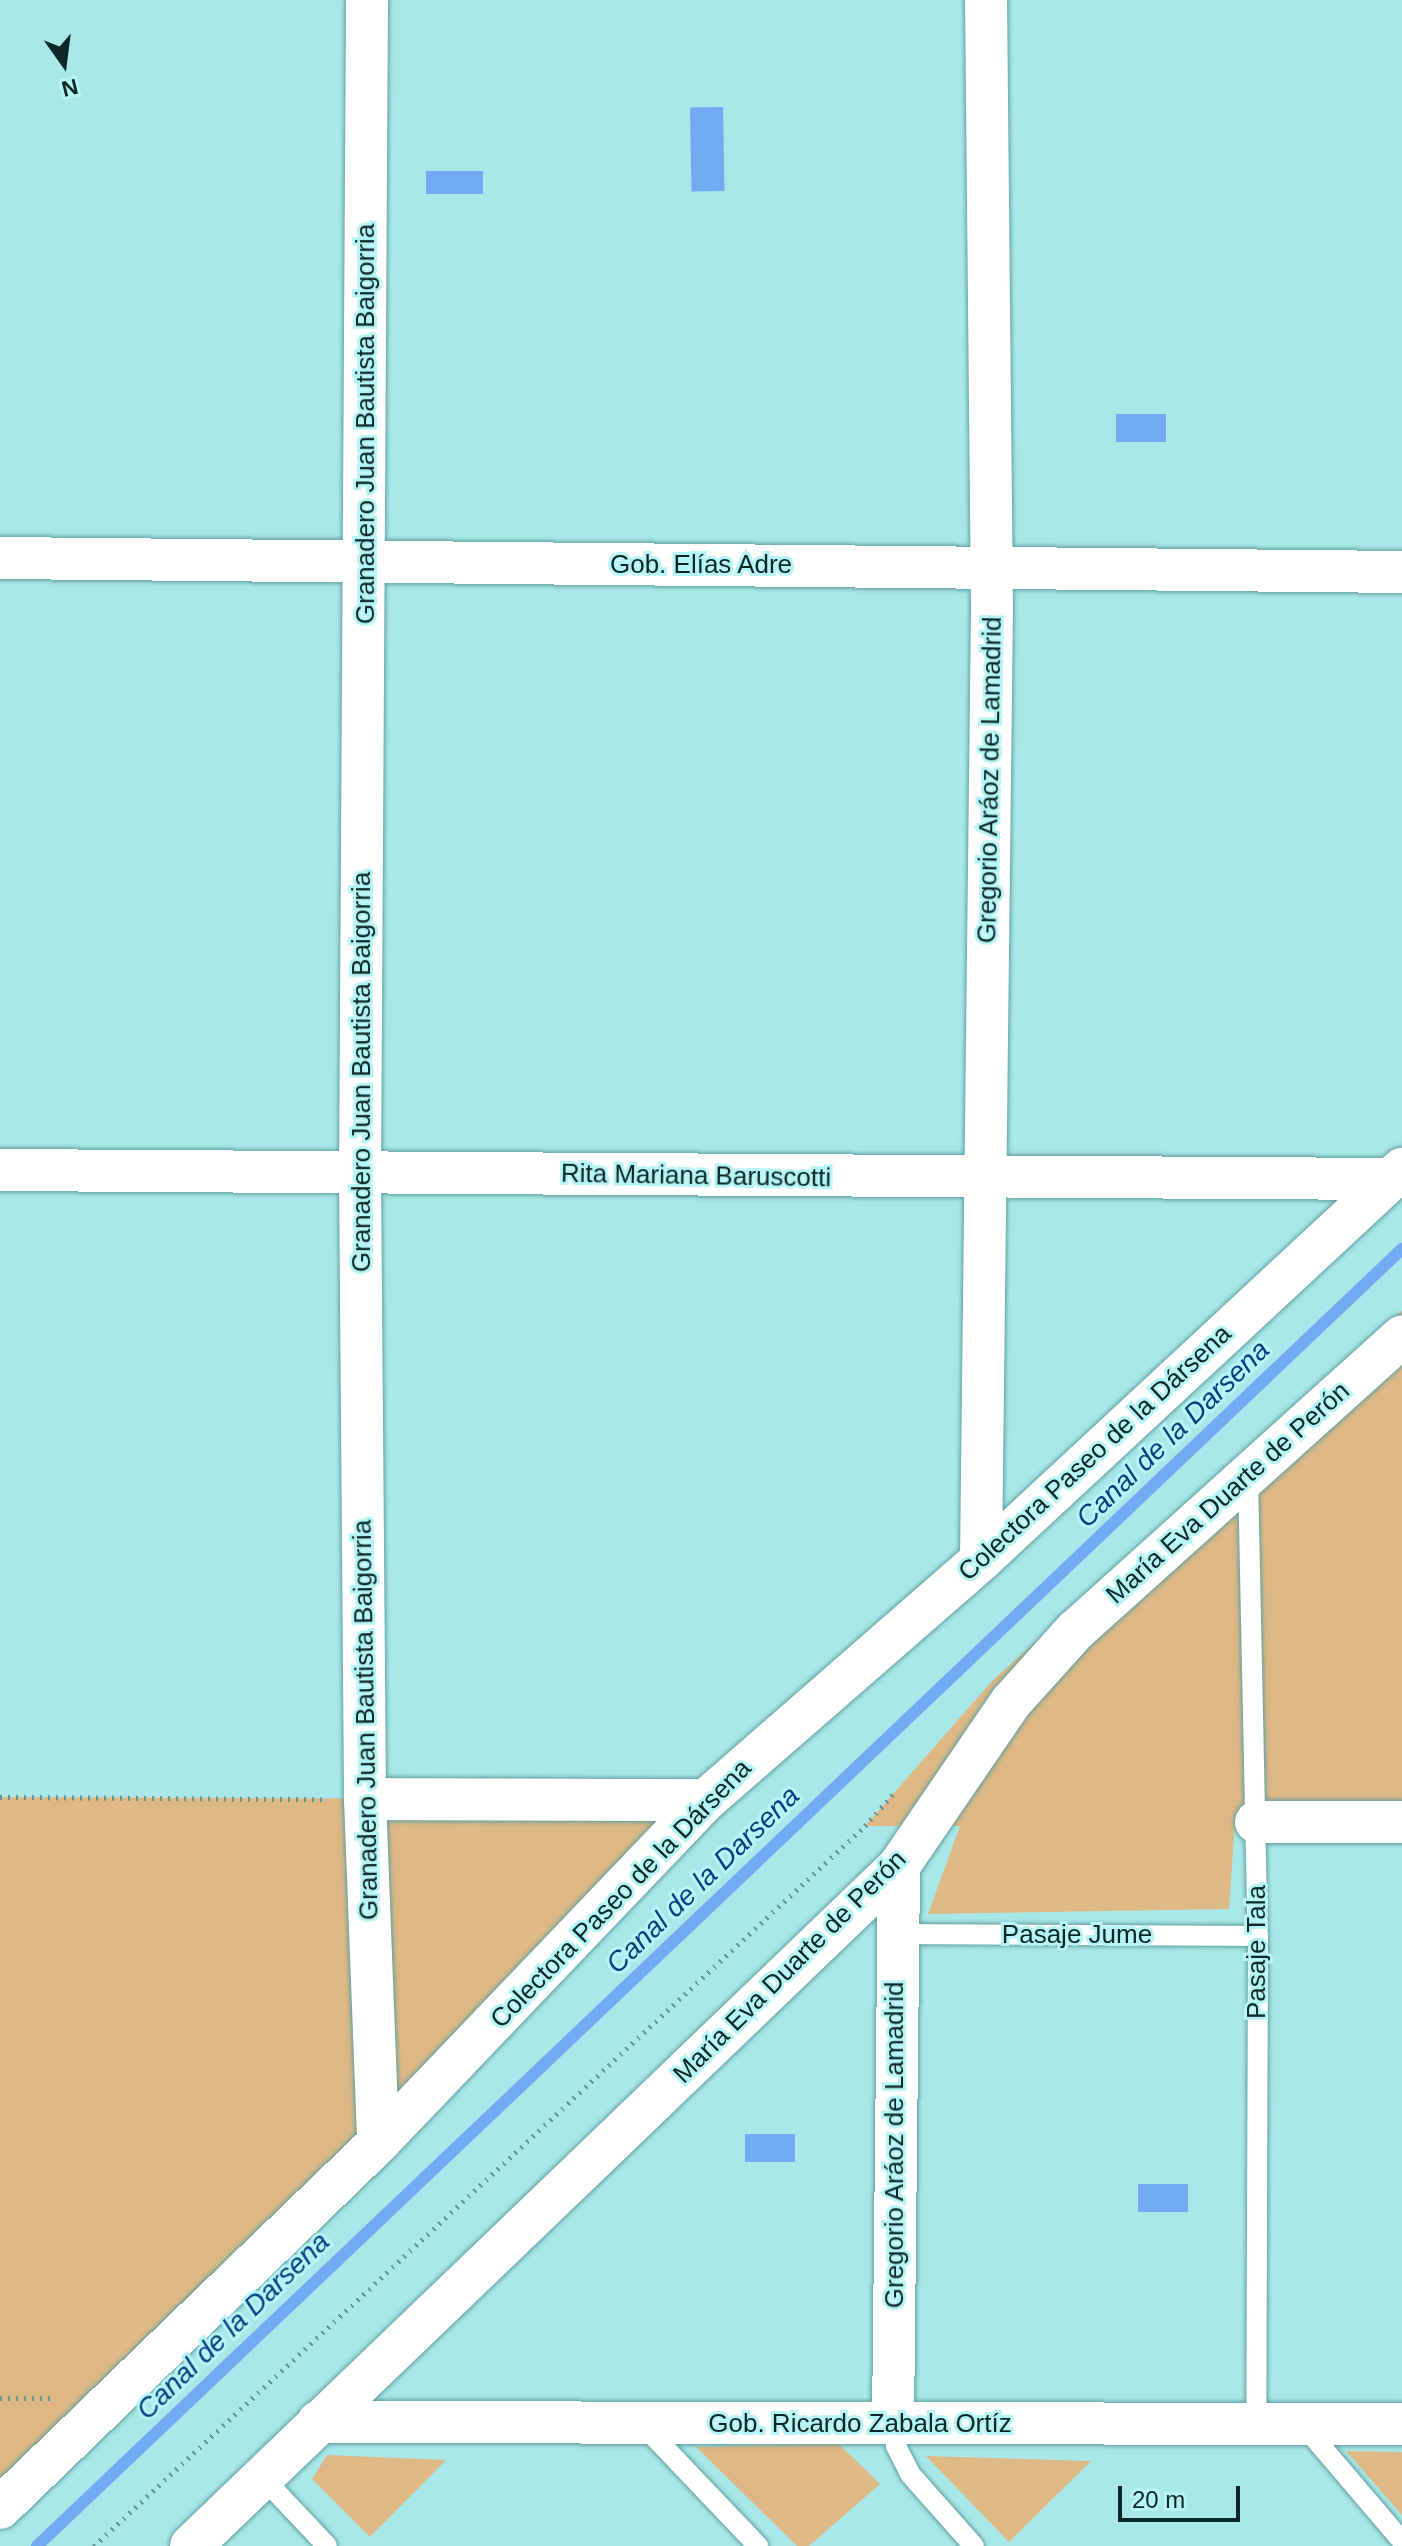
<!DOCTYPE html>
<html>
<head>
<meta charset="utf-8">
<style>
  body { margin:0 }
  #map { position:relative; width:1402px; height:2546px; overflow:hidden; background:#a9e8e8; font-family:Helvetica,sans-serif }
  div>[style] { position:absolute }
  .green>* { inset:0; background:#deb985 }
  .water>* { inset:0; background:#72aaf4; transform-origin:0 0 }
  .stream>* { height:12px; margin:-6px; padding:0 6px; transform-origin:6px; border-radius:6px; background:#72aaf4 }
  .path>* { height:5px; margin-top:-2.5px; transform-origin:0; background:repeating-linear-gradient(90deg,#679696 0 2px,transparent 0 8px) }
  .roads { filter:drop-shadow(0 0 2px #62a0a0) drop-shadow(0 0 2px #62a0a0) }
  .lane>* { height:20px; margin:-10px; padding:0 10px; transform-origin:10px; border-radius:10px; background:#fff }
  .street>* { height:42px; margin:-21px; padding:0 21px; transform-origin:21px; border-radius:21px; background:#fff }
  span { translate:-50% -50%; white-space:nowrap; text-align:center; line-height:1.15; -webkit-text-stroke:6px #b6f5f5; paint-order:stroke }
  .street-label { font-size:26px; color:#0d2727 }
  .water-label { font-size:28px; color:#043f80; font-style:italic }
  .north { position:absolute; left:24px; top:24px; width:80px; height:80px; -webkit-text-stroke:6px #b6f5f5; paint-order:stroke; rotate:166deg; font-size:22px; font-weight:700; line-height:32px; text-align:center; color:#0d2727 }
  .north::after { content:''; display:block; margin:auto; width:28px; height:36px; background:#0d2727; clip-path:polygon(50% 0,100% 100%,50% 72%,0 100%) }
  .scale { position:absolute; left:1118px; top:2486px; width:122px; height:36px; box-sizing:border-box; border:4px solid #0d2727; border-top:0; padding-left:10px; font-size:24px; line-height:28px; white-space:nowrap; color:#0d2727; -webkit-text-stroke:6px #b6f5f5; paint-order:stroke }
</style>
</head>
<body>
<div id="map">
  <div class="green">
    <div style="clip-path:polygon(1402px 1311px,1402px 1822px,1235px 1822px,1229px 1909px,928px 1914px,960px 1826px,865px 1826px,992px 1681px)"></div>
    <div style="clip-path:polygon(0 1797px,706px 1800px,0 2508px)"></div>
    <div style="clip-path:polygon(838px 2443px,880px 2484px,809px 2546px,797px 2546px,696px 2447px)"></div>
    <div style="clip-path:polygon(1346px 2451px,1402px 2452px,1402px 2515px)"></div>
    <div style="clip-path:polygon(327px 2455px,446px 2460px,370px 2537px,312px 2479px)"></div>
    <div style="clip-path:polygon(926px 2456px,1090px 2461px,1091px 2461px,1009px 2542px)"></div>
  </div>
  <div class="water">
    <div style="left:723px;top:107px;width:84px;height:33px;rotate:89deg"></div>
    <div style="left:483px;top:171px;width:23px;height:57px;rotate:90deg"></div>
    <div style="left:1166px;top:414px;width:28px;height:50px;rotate:90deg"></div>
    <div style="left:745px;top:2134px;width:50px;height:28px"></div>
    <div style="left:1138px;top:2184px;width:50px;height:28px"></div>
  </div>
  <div class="stream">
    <div style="left:37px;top:2546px;width:1883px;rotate:-43.54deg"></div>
  </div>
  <div class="path">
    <div style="left:0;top:1797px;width:324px;rotate:0.4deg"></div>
    <div style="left:0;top:2398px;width:55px"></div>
    <div style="left:94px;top:2546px;width:1055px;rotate:-43.04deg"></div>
    <div style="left:865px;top:1826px;width:48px;rotate:-48.4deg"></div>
  </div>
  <div class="roads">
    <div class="lane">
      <div style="left:1248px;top:1476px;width:460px;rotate:88.8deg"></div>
      <div style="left:1258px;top:1936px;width:491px;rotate:90.2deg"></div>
      <div style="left:897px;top:1934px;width:361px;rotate:0.3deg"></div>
      <div style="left:641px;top:2423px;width:170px;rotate:46.4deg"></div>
      <div style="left:893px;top:2424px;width:22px;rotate:82deg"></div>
      <div style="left:896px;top:2446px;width:31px;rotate:63deg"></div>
      <div style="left:910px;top:2474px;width:96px;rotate:48.4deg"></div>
      <div style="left:1304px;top:2426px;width:151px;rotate:49.6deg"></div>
      <div style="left:263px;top:2478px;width:93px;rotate:46.7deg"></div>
    </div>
    <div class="street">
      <div style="left:367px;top:0;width:1173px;rotate:90.34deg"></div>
      <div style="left:360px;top:1173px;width:626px;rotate:89.54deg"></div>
      <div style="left:365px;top:1799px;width:344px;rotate:87.8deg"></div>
      <div style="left:0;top:558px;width:1402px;rotate:0.57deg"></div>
      <div style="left:0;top:1170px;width:1392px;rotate:0.37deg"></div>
      <div style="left:981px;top:1560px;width:950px;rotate:-89.34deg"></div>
      <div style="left:992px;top:610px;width:610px;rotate:-90.56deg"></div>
      <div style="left:365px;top:1799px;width:341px;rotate:0.2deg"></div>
      <div style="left:1256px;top:1822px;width:146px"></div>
      <div style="left:318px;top:2422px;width:1084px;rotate:0.11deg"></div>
      <div style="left:893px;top:2424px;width:558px;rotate:-89.38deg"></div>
      <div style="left:0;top:2508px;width:525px;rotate:-44deg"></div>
      <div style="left:378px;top:2143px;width:475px;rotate:-46.3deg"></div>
      <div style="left:706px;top:1800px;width:365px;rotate:-41.1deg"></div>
      <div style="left:981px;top:1560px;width:575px;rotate:-42.88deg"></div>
      <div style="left:191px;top:2546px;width:982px;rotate:-43.84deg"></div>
      <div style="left:899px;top:1866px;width:199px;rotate:-55.7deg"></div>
      <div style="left:1011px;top:1702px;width:96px;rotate:-48deg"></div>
      <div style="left:1075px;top:1631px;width:440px;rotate:-42deg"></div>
    </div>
  </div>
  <div class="street-label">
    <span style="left:366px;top:424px;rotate:-90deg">Granadero Juan Bautista Baigorria</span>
    <span style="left:701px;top:565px">Gob. Elías Adre</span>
    <span style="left:990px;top:780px;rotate:-89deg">Gregorio Aráoz de Lamadrid</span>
    <span style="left:362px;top:1072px;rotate:-90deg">Granadero Juan Bautista Baigorria</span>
    <span style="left:696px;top:1176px;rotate:1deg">Rita Mariana Baruscotti</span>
    <span style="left:1095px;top:1453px;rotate:-43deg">Colectora Paseo de la Dársena</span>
    <span style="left:1228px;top:1493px;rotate:-42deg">María Eva Duarte de Perón</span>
    <span style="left:366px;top:1720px;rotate:-91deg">Granadero Juan Bautista Baigorria</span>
    <span style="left:621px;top:1894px;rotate:-46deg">Colectora Paseo de la Dársena</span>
    <span style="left:1077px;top:1935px">Pasaje Jume</span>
    <span style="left:1257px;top:1952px;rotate:-90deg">Pasaje Tala</span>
    <span style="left:790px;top:1967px;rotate:-45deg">María Eva Duarte de Perón</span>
    <span style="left:895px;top:2145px;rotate:-90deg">Gregorio Aráoz de Lamadrid</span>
    <span style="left:860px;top:2424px">Gob. Ricardo Zabala Ortíz</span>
  </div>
  <div class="water-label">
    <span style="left:1173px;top:1434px;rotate:-44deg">Canal de la Darsena</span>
    <span style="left:703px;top:1880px;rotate:-44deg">Canal de la Darsena</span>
    <span style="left:233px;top:2326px;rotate:-44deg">Canal de la Darsena</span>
  </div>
  <div class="north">N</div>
  <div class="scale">20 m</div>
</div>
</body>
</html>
